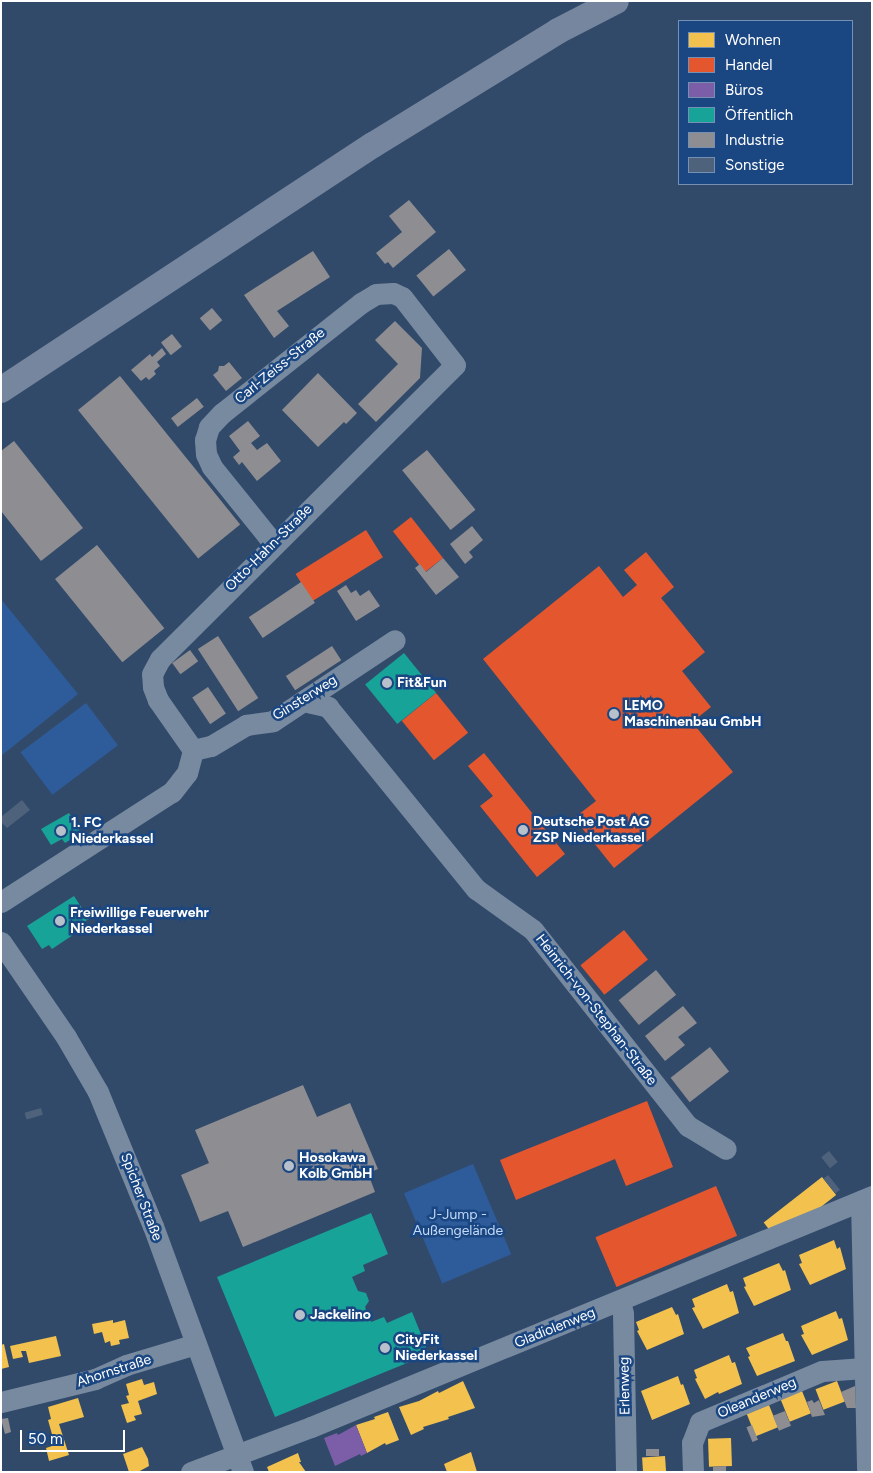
<!DOCTYPE html>
<html>
<head>
<meta charset="utf-8">
<style>
  body { margin:0 }
  #map { position:relative; width:873px; height:1473px; overflow:hidden; background:#324a6a; font-family:Figtree,sans-serif }
  div>[style] { position:absolute }
  .green>* { inset:0; background:#2e5c9a; transform-origin:0 0 }
  .homes>* { inset:0; background:#f2c14e; transform-origin:0 0 }
  .shops>* { inset:0; background:#e4572e; transform-origin:0 0 }
  .offices>* { inset:0; background:#7b5ea7 }
  .public>* { inset:0; background:#17a398; transform-origin:0 0 }
  .industry>* { inset:0; background:#8d8d92; transform-origin:0 0 }
  .building>* { inset:0; background:#4e627b; transform-origin:0 0 }
  .minor>* { height:21px; margin:-10.5px; padding:0 10.5px; transform-origin:10.5px; border-radius:10.5px; background:#788aa0 }
  .major>* { height:26px; margin:-13px; padding:0 13px; transform-origin:13px; border-radius:13px; background:#76869e }
  .dots>* { width:14px; height:14px; translate:-50% -50%; box-sizing:border-box; border:2px solid #1a4682; border-radius:50% }
  span { translate:-50% -50%; white-space:nowrap; text-align:center; line-height:1.15; -webkit-text-stroke:5px #1a4682; paint-order:stroke }
  .street-label { font-size:14px; color:#fff }
  .poi-label { font-size:14px; color:#fff; font-weight:700 }
  .left { translate:0 -50%; text-align:left }
  .park-label { font-size:14px; color:#c3daf8 }
  .frame { position:absolute; inset:0; border:2px solid #fff; pointer-events:none }
  .legend { position:absolute; left:678px; top:20px; width:175px; height:165px; box-sizing:border-box; background:#1a4682; border:1px solid #7690b4; margin:0; padding:6px 9px; list-style:none; font-size:15px; color:#fff }
  .legend li { display:flex; align-items:center; gap:10px; height:25px }
  .legend b { width:25px; border:1px solid #7690b4 }
  .scale { position:absolute; left:20px; top:1430px; width:105px; height:22px; box-sizing:border-box; border:2px solid #fff; border-top:0; padding-left:6px; font-size:15px; line-height:18px; white-space:nowrap; color:#fff; -webkit-text-stroke:4px #1a4682; paint-order:stroke }
</style>
</head>
<body>
<div id="map">
  <div class="green">
    <div style="clip-path:polygon(1px 599px,78px 694px,1px 756px)"></div>
    <div style="left:86px;top:703px;width:53px;height:82px;rotate:53deg"></div>
    <div style="left:473px;top:1164px;width:98px;height:75px;rotate:67deg"></div>
  </div>
  <div class="homes">
    <div style="left:822px;top:1177px;width:23px;height:74px;rotate:52deg"></div>
    <div style="clip-path:polygon(834px 1240px,837px 1249px,840px 1247px,846px 1269px,810px 1285px,799px 1264px,802px 1263px,799px 1255px)"></div>
    <div style="clip-path:polygon(779px 1263px,783px 1271px,785px 1270px,791px 1290px,754px 1306px,744px 1287px,746px 1286px,743px 1278px)"></div>
    <div style="clip-path:polygon(727px 1284px,730px 1292px,733px 1291px,739px 1313px,703px 1329px,692px 1308px,695px 1307px,692px 1299px)"></div>
    <div style="clip-path:polygon(672px 1307px,676px 1315px,678px 1314px,684px 1334px,647px 1350px,637px 1331px,639px 1330px,636px 1322px)"></div>
    <div style="clip-path:polygon(836px 1311px,839px 1319px,842px 1318px,848px 1340px,812px 1355px,801px 1335px,804px 1334px,801px 1326px)"></div>
    <div style="clip-path:polygon(113px 1320px,113px 1323px,125px 1320px,129px 1338px,119px 1340px,120px 1344px,111px 1346px,110px 1341px,105px 1343px,102px 1332px,94px 1334px,92px 1324px)"></div>
    <div style="clip-path:polygon(783px 1333px,786px 1341px,788px 1341px,795px 1361px,757px 1376px,748px 1357px,750px 1356px,746px 1348px)"></div>
    <div style="clip-path:polygon(56px 1336px,61px 1356px,29px 1363px,26px 1351px,21px 1351px,23px 1357px,13px 1359px,10px 1346px)"></div>
    <div style="clip-path:polygon(4px 1344px,9px 1367px,1px 1369px,1px 1345px)"></div>
    <div style="clip-path:polygon(729px 1355px,732px 1363px,735px 1362px,742px 1384px,719px 1394px,718px 1392px,705px 1399px,695px 1379px,697px 1378px,694px 1370px)"></div>
    <div style="clip-path:polygon(678px 1376px,681px 1385px,683px 1384px,690px 1404px,652px 1420px,641px 1391px)"></div>
    <div style="clip-path:polygon(142px 1379px,144px 1385px,154px 1382px,157px 1394px,138px 1401px,142px 1414px,134px 1416px,136px 1420px,127px 1423px,121px 1405px,129px 1403px,126px 1396px,129px 1395px,126px 1384px)"></div>
    <div style="clip-path:polygon(463px 1381px,475px 1408px,448px 1417px,449px 1419px,423px 1427px,424px 1429px,411px 1435px,399px 1407px,419px 1401px,438px 1391px,439px 1393px)"></div>
    <div style="left:837px;top:1381px;width:22px;height:23px;rotate:69deg"></div>
    <div style="left:802px;top:1391px;width:24px;height:23px;rotate:68deg"></div>
    <div style="clip-path:polygon(78px 1398px,84px 1417px,59px 1424px,69px 1455px,49px 1461px,46px 1448px,55px 1445px,48px 1420px,51px 1419px,48px 1407px)"></div>
    <div style="left:769px;top:1405px;width:24px;height:24px;rotate:68deg"></div>
    <div style="clip-path:polygon(388px 1412px,399px 1440px,386px 1445px,385px 1443px,367px 1453px,356px 1425px,375px 1419px,374px 1417px)"></div>
    <div style="left:731px;top:1438px;width:28px;height:23px;rotate:88deg"></div>
    <div style="clip-path:polygon(142px 1447px,148px 1459px,149px 1466px,138px 1472px,129px 1472px,123px 1454px)"></div>
    <div style="clip-path:polygon(471px 1452px,477px 1472px,447px 1472px,444px 1464px)"></div>
    <div style="clip-path:polygon(298px 1453px,301px 1462px,299px 1462px,306px 1472px,269px 1472px,267px 1467px)"></div>
    <div style="left:665px;top:1456px;width:16px;height:23px;rotate:86deg"></div>
  </div>
  <div class="shops">
    <div style="left:411px;top:517px;width:52px;height:23px;rotate:52deg"></div>
    <div style="left:366px;top:530px;width:32px;height:83px;rotate:58deg"></div>
    <div style="clip-path:polygon(646px 552px,674px 587px,661px 598px,705px 652px,682px 671px,711px 707px,692px 722px,733px 772px,614px 868px,574px 818px,596px 801px,483px 659px,599px 566px,623px 597px,637px 585px,624px 570px)"></div>
    <div style="left:436px;top:693px;width:51px;height:44px;rotate:51deg"></div>
    <div style="clip-path:polygon(484px 753px,565px 854px,537px 877px,480px 806px,493px 796px,468px 766px)"></div>
    <div style="left:624px;top:930px;width:38px;height:56px;rotate:51deg"></div>
    <div style="clip-path:polygon(647px 1101px,673px 1167px,626px 1186px,615px 1159px,516px 1200px,500px 1160px)"></div>
    <div style="left:716px;top:1186px;width:54px;height:131px;rotate:67deg"></div>
  </div>
  <div class="offices">
    <div style="clip-path:polygon(356px 1425px,367px 1453px,361px 1456px,360px 1454px,335px 1466px,324px 1438px,337px 1433px,338px 1435px)"></div>
  </div>
  <div class="public">
    <div style="left:404px;top:653px;width:51px;height:50px;rotate:51deg"></div>
    <div style="clip-path:polygon(69px 813px,81px 833px,65px 843px,62px 839px,51px 845px,41px 829px)"></div>
    <div style="clip-path:polygon(74px 896px,89px 919px,82px 923px,85px 927px,52px 949px,49px 945px,42px 949px,27px 926px)"></div>
    <div style="clip-path:polygon(371px 1213px,388px 1254px,363px 1265px,365px 1271px,352px 1277px,358px 1291px,366px 1293px,369px 1301px,365px 1307px,371px 1322px,384px 1317px,387px 1323px,412px 1312px,429px 1354px,275px 1417px,217px 1277px)"></div>
  </div>
  <div class="industry">
    <div style="clip-path:polygon(409px 200px,436px 232px,393px 268px,388px 262px,385px 264px,376px 253px,402px 232px,389px 216px)"></div>
    <div style="left:449px;top:249px;width:27px;height:42px;rotate:51deg"></div>
    <div style="clip-path:polygon(313px 251px,330px 277px,277px 311px,289px 326px,274px 338px,244px 295px)"></div>
    <div style="left:212px;top:308px;width:16px;height:16px;rotate:50deg"></div>
    <div style="clip-path:polygon(395px 321px,422px 348px,420px 378px,376px 422px,358px 404px,398px 364px,375px 340px)"></div>
    <div style="left:172px;top:334px;width:16px;height:14px;rotate:52deg"></div>
    <div style="clip-path:polygon(162px 348px,166px 354px,157px 362px,160px 366px,154px 371px,156px 374px,149px 380px,146px 377px,141px 381px,131px 370px,150px 354px,152px 357px)"></div>
    <div style="clip-path:polygon(229px 362px,242px 378px,226px 391px,213px 375px,218px 371px,219px 366px,224px 366px)"></div>
    <div style="clip-path:polygon(318px 373px,357px 413px,346px 424px,344px 422px,318px 447px,282px 410px)"></div>
    <div style="left:120px;top:376px;width:191px;height:54px;rotate:51deg"></div>
    <div style="left:197px;top:398px;width:11px;height:33px;rotate:52deg"></div>
    <div style="clip-path:polygon(248px 421px,260px 436px,251px 443px,257px 450px,267px 443px,281px 461px,257px 481px,242px 462px,239px 465px,233px 457px,240px 451px,229px 436px)"></div>
    <div style="clip-path:polygon(14px 441px,83px 528px,41px 561px,1px 511px,1px 451px)"></div>
    <div style="left:427px;top:450px;width:77px;height:32px;rotate:51deg"></div>
    <div style="clip-path:polygon(472px 526px,483px 540px,469px 552px,473px 557px,465px 564px,450px 544px)"></div>
    <div style="left:97px;top:545px;width:107px;height:54px;rotate:51deg"></div>
    <div style="clip-path:polygon(443px 558px,459px 577px,436px 595px,415px 568px,420px 564px,426px 572px)"></div>
    <div style="left:301px;top:582px;width:25px;height:63px;rotate:56deg"></div>
    <div style="clip-path:polygon(346px 585px,351px 593px,356px 590px,360px 596px,369px 590px,380px 606px,356px 621px,337px 591px)"></div>
    <div style="left:218px;top:636px;width:74px;height:24px;rotate:57deg"></div>
    <div style="left:332px;top:646px;width:17px;height:55px;rotate:57deg"></div>
    <div style="left:190px;top:650px;width:14px;height:22px;rotate:54deg"></div>
    <div style="left:208px;top:687px;width:32px;height:19px;rotate:56deg"></div>
    <div style="left:656px;top:970px;width:32px;height:48px;rotate:51deg"></div>
    <div style="clip-path:polygon(683px 1006px,697px 1023px,678px 1037px,685px 1045px,665px 1061px,645px 1036px)"></div>
    <div style="left:710px;top:1047px;width:31px;height:50px;rotate:52deg"></div>
    <div style="clip-path:polygon(303px 1085px,317px 1117px,350px 1103px,378px 1169px,368px 1173px,375px 1192px,243px 1247px,228px 1211px,200px 1222px,191px 1199px,181px 1175px,209px 1163px,195px 1130px)"></div>
    <div style="clip-path:polygon(855px 1386px,856px 1408px,847px 1408px,841px 1392px)"></div>
    <div style="clip-path:polygon(812px 1400px,814px 1403px,819px 1400px,825px 1415px,812px 1417px,807px 1402px)"></div>
    <div style="left:785px;top:1411px;width:16px;height:13px;rotate:68deg"></div>
    <div style="clip-path:polygon(8px 1418px,11px 1432px,5px 1434px,1px 1419px)"></div>
    <div style="left:752px;top:1425px;width:16px;height:6px;rotate:68deg"></div>
    <div style="left:659px;top:1449px;width:7px;height:13px;rotate:90deg"></div>
    <div style="clip-path:polygon(726px 1466px,726px 1472px,713px 1472px,713px 1467px)"></div>
  </div>
  <div class="building">
    <div style="clip-path:polygon(22px 800px,30px 810px,7px 828px,1px 822px,1px 817px)"></div>
    <div style="left:41px;top:1108px;width:7px;height:17px;rotate:74deg"></div>
    <div style="left:829px;top:1151px;width:14px;height:10px;rotate:51deg"></div>
    <div style="left:828px;top:1175px;width:19px;height:6px;rotate:51deg"></div>
  </div>
  <div class="minor">
    <div style="left:303px;top:701px;width:26px;rotate:13deg"></div>
    <div style="left:328px;top:707px;width:235px;rotate:50.9deg"></div>
    <div style="left:476px;top:889px;width:70px;rotate:35.7deg"></div>
    <div style="left:533px;top:930px;width:250px;rotate:51.7deg"></div>
    <div style="left:688px;top:1126px;width:44px;rotate:31.2deg"></div>
    <div style="left:193px;top:750px;width:61px;rotate:-125deg"></div>
    <div style="left:158px;top:700px;width:14px;rotate:-111deg"></div>
    <div style="left:153px;top:687px;width:13px;rotate:-94deg"></div>
    <div style="left:152px;top:674px;width:17px;rotate:-62deg"></div>
    <div style="left:160px;top:659px;width:416px;rotate:-44.9deg"></div>
    <div style="left:455px;top:365px;width:86px;rotate:-127.9deg"></div>
    <div style="left:402px;top:297px;width:10px;rotate:-156deg"></div>
    <div style="left:393px;top:293px;width:17px;rotate:177deg"></div>
    <div style="left:376px;top:294px;width:17px;rotate:149deg"></div>
    <div style="left:361px;top:303px;width:177px;rotate:141.6deg"></div>
    <div style="left:222px;top:413px;width:19px;rotate:133deg"></div>
    <div style="left:209px;top:427px;width:14px;rotate:107deg"></div>
    <div style="left:205px;top:440px;width:14px;rotate:86deg"></div>
    <div style="left:206px;top:454px;width:14px;rotate:65deg"></div>
    <div style="left:212px;top:467px;width:97px;rotate:51.2deg"></div>
    <div style="left:193px;top:750px;width:18px;rotate:-13deg"></div>
    <div style="left:211px;top:746px;width:41px;rotate:-31deg"></div>
    <div style="left:246px;top:725px;width:27px;rotate:-8deg"></div>
    <div style="left:273px;top:721px;width:146px;rotate:-33.6deg"></div>
    <div style="left:1px;top:902px;width:203px;rotate:-32.8deg"></div>
    <div style="left:172px;top:792px;width:24px;rotate:-52deg"></div>
    <div style="left:187px;top:773px;width:24px;rotate:-75deg"></div>
    <div style="left:1px;top:942px;width:115px;rotate:55.6deg"></div>
    <div style="left:66px;top:1037px;width:64px;rotate:59.8deg"></div>
    <div style="left:98px;top:1092px;width:145px;rotate:67.7deg"></div>
    <div style="left:153px;top:1226px;width:262px;rotate:69.9deg"></div>
    <div style="left:861px;top:1201px;width:271px;rotate:88.7deg"></div>
    <div style="left:620px;top:1302px;width:11px;rotate:75deg"></div>
    <div style="left:623px;top:1313px;width:159px;rotate:88.9deg"></div>
    <div style="left:1px;top:1402px;width:97px;rotate:-13.7deg"></div>
    <div style="left:95px;top:1379px;width:34px;rotate:-24deg"></div>
    <div style="left:126px;top:1365px;width:73px;rotate:-16.7deg"></div>
    <div style="left:191px;top:1472px;width:128px;rotate:-20.6deg"></div>
    <div style="left:311px;top:1427px;width:607px;rotate:-22.38deg"></div>
    <div style="left:693px;top:1472px;width:29px;rotate:-92deg"></div>
    <div style="left:692px;top:1443px;width:22px;rotate:-69deg"></div>
    <div style="left:700px;top:1422px;width:132px;rotate:-22.7deg"></div>
    <div style="left:822px;top:1371px;width:42px;rotate:-4.1deg"></div>
  </div>
  <div class="major">
    <div style="left:1px;top:390px;width:445px;rotate:-33.4deg"></div>
    <div style="left:373px;top:145px;width:217px;rotate:-31.6deg"></div>
    <div style="left:558px;top:31px;width:65px;rotate:-27.3deg"></div>
  </div>
  <div class="dots">
    <div style="left:387px;top:683px;background:#b7c0cb"></div>
    <div style="left:614px;top:714px;background:#b7c0cb"></div>
    <div style="left:523px;top:830px;background:#b7c0cb"></div>
    <div style="left:61px;top:831px;background:#b7c0cb"></div>
    <div style="left:60px;top:921px;background:#b7c0cb"></div>
    <div style="left:289px;top:1166px;background:#b7c0cb"></div>
    <div style="left:300px;top:1315px;background:#b7c0cb"></div>
    <div style="left:385px;top:1348px;background:#b7c0cb"></div>
  </div>
  <div class="street-label">
    <span style="left:280px;top:366px;rotate:-39deg">Carl-Zeiss-Straße</span>
    <span style="left:269px;top:548px;rotate:-45deg">Otto-Hahn-Straße</span>
    <span style="left:305px;top:698px;rotate:-32deg">Ginsterweg</span>
    <span style="left:596px;top:1010px;rotate:52deg">Heinrich-von-Stephan-Straße</span>
    <span style="left:141px;top:1197px;rotate:69deg">Spicher Straße</span>
    <span style="left:555px;top:1328px;rotate:-22deg">Gladiolenweg</span>
    <span style="left:114px;top:1371px;rotate:-18deg">Ahornstraße</span>
    <span style="left:625px;top:1386px;rotate:-91deg">Erlenweg</span>
    <span style="left:757px;top:1398px;rotate:-23deg">Oleanderweg</span>
  </div>
  <div class="poi-label">
    <span class="left" style="left:397px;top:683px">Fit&amp;Fun</span>
    <span class="left" style="left:624px;top:714px">LEMO<br>Maschinenbau GmbH</span>
    <span class="left" style="left:533px;top:830px">Deutsche Post AG<br>ZSP Niederkassel</span>
    <span class="left" style="left:71px;top:831px">1. FC<br>Niederkassel</span>
    <span class="left" style="left:70px;top:921px">Freiwillige Feuerwehr<br>Niederkassel</span>
    <span class="left" style="left:299px;top:1166px">Hosokawa<br>Kolb GmbH</span>
    <span class="left" style="left:310px;top:1315px">Jackelino</span>
    <span class="left" style="left:395px;top:1348px">CityFit<br>Niederkassel</span>
  </div>
  <div class="park-label">
    <span style="left:458px;top:1223px">J-Jump -<br>Außengelände</span>
  </div>
  <div class="frame"></div>
  <ul class="legend">
  <li><b style="height:14px;background:#f2c14e"></b>Wohnen</li>
  <li><b style="height:14px;background:#e4572e"></b>Handel</li>
  <li><b style="height:14px;background:#7b5ea7"></b>Büros</li>
  <li><b style="height:14px;background:#17a398"></b>Öffentlich</li>
  <li><b style="height:14px;background:#8d8d92"></b>Industrie</li>
  <li><b style="height:14px;background:#4e627b"></b>Sonstige</li>
  </ul>
  <div class="scale">50 m</div>
</div>
</body>
</html>
